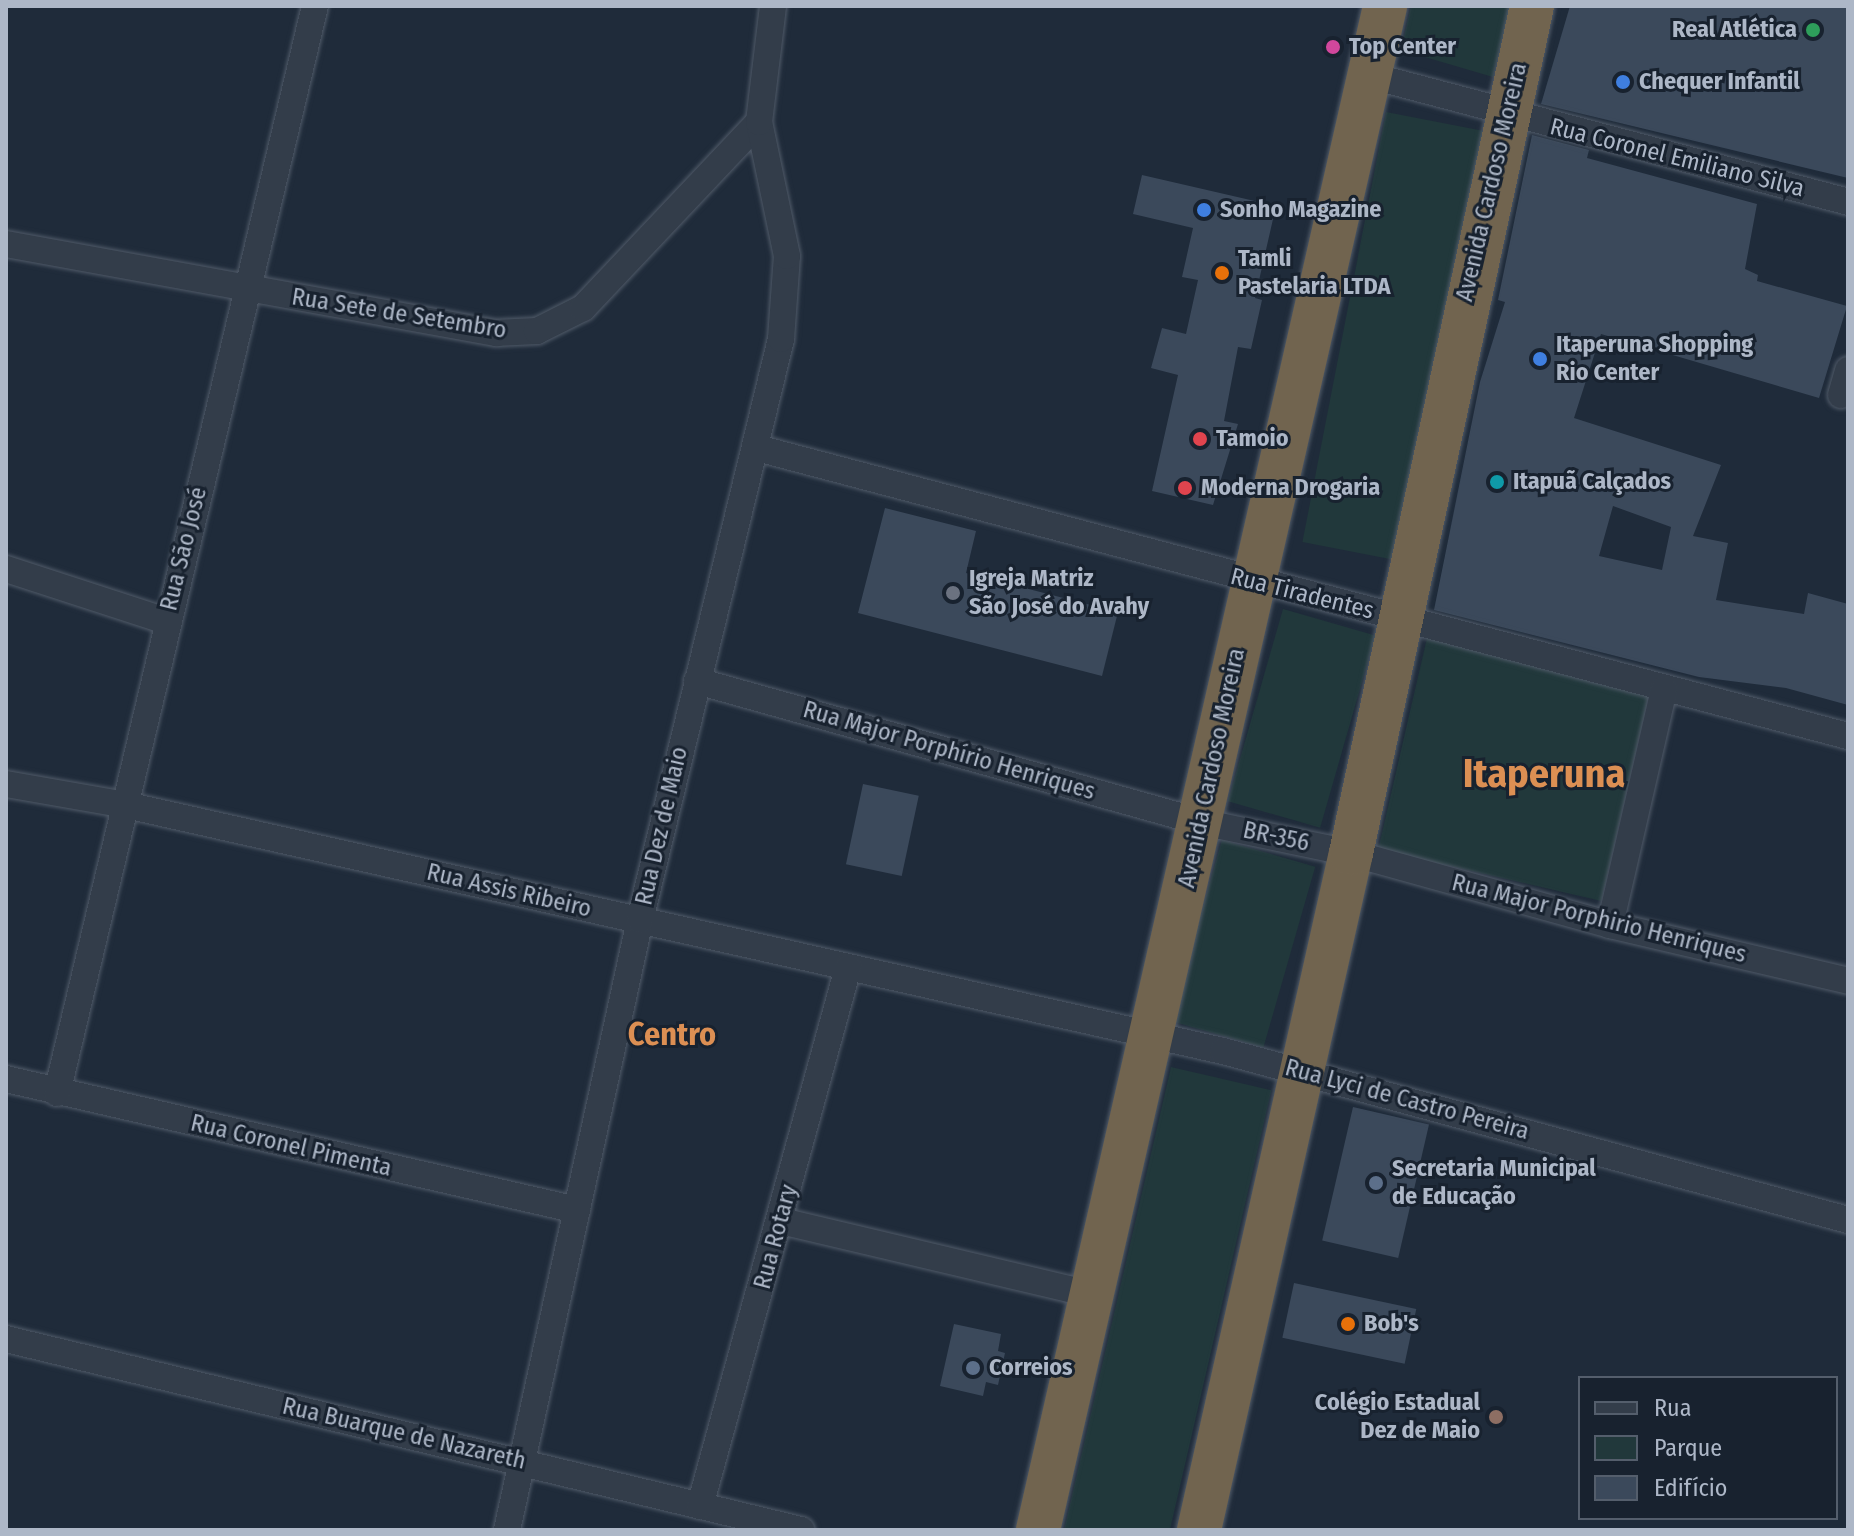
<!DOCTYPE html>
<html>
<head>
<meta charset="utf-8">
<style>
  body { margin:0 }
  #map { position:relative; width:1854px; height:1536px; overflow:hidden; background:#1f2b3a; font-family:"Fira Sans Condensed",sans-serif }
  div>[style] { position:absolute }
  .green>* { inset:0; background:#21383b; transform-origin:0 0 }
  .building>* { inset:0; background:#3b495b; transform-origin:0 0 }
  .roads { filter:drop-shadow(0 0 2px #505a68) drop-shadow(0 0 2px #505a68) }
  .street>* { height:26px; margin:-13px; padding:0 13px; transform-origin:13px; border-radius:13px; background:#333d4a }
  .highway>* { height:44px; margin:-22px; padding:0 22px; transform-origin:22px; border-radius:22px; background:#71644f }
  .dots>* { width:22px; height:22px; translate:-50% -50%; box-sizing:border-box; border:4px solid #18222f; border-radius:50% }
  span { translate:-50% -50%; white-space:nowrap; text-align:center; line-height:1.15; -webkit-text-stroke:6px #18222f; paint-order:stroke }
  .poi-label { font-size:24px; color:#adb7c7; font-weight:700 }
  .right { translate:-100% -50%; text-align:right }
  .left { translate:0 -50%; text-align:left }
  .street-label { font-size:24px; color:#adb7c7 }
  .district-label { font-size:32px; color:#dc8f53; font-weight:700 }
  .town-label { font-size:40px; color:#dc8f53; font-weight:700 }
  .frame { position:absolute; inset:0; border:8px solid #adb7c7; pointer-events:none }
  .legend { position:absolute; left:1578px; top:1376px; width:260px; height:144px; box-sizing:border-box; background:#18222f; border:2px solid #545e6c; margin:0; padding:10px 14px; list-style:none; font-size:24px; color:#adb7c7 }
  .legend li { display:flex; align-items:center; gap:16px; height:40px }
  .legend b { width:40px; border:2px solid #545e6c }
</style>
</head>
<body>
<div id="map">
  <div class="green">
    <div style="clip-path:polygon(1411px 6px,1511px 6px,1493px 77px,1401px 50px)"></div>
    <div style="left:1386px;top:112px;width:101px;height:438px;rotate:11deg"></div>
    <div style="left:1283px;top:609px;width:96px;height:200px;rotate:16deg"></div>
    <div style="left:1427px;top:638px;width:229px;height:217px;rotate:13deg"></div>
    <div style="left:1222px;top:840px;width:97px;height:188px;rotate:16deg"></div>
    <div style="left:1171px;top:1067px;width:103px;height:475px;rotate:13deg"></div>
  </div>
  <div class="building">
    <div style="clip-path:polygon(1570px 6px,1848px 6px,1848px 178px,1541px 104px)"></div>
    <div style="clip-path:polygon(evenodd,1532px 135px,1589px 150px,1587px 158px,1757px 204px,1745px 269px,1758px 275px,1757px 281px,1847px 306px,1819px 398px,1601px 334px,1574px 418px,1721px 465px,1693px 536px,1728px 543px,1716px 600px,1804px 614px,1808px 593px,1848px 604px,1848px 705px,1786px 688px,1699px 677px,1434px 610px,1480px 382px,1505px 302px,1498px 300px,1532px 135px,1613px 506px,1671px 527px,1662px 570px,1599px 556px,1613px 506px)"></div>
    <div style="clip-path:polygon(1142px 175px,1276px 206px,1255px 298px,1262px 300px,1251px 349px,1238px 347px,1224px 421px,1238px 424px,1213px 505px,1152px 491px,1178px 375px,1151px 368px,1162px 328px,1186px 334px,1198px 280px,1182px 277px,1193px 228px,1133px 214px)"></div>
    <div style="clip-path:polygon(885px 508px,976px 531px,966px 573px,1118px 612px,1102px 676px,858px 613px)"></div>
    <div style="left:863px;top:784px;width:57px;height:82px;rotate:12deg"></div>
    <div style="left:1353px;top:1107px;width:78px;height:137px;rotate:13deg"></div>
    <div style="left:1294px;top:1283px;width:125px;height:56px;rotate:12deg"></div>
    <div style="clip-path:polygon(954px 1324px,1001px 1334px,998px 1351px,1005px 1353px,998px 1385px,986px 1382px,983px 1396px,940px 1386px)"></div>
  </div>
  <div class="roads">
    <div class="street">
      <div style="left:1368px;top:75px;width:497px;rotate:14.8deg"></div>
      <div style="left:6px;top:244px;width:499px;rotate:10.3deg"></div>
      <div style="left:497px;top:333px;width:40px;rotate:-2.9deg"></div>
      <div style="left:537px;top:331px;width:51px;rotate:-26.6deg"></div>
      <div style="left:583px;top:308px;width:256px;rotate:-46.6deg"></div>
      <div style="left:1841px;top:395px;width:26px;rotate:-74deg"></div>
      <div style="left:757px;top:448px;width:1128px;rotate:14.79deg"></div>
      <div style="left:6px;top:569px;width:168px;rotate:18deg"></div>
      <div style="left:697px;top:681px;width:523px;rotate:15.63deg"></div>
      <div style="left:1201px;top:822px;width:153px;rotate:11.7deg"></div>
      <div style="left:1351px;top:853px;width:269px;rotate:15.5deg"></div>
      <div style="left:1610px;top:925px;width:244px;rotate:13.2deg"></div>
      <div style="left:6px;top:784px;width:122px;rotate:9.9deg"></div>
      <div style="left:126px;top:805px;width:1124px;rotate:12.64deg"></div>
      <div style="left:1223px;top:1051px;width:647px;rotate:15.13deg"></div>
      <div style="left:1610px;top:925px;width:242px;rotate:-77.1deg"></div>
      <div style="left:6px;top:1079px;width:586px;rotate:12.92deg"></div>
      <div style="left:57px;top:1093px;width:1117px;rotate:-76.65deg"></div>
      <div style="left:781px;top:1221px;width:317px;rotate:13.3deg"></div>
      <div style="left:6px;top:1339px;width:818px;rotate:13.51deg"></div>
      <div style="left:700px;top:1506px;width:558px;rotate:-74.62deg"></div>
      <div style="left:507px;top:1530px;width:624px;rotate:-77.7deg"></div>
      <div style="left:640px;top:920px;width:598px;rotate:-76.36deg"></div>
      <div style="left:781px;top:339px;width:83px;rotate:-85.9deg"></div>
      <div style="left:787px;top:256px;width:137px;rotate:-101.8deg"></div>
      <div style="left:759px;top:122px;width:117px;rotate:-83.1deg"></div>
    </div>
    <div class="highway">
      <div style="left:1038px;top:1530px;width:1563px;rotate:-77.17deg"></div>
      <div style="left:1199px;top:1530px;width:694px;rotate:-77.35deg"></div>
      <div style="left:1351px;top:853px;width:866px;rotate:-77.94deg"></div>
    </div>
  </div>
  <div class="dots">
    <div style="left:1813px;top:30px;background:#2e9e5b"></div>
    <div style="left:1333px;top:47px;background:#d1479c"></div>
    <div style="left:1623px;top:82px;background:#3f7fe0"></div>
    <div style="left:1204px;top:210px;background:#3f7fe0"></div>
    <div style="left:1222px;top:273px;background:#e8710a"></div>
    <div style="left:1540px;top:359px;background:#3f7fe0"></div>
    <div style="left:1200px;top:439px;background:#e0444e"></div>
    <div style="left:1497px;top:482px;background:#0f9aa8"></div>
    <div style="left:1185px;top:488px;background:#e0444e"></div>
    <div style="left:953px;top:593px;background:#6b7280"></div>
    <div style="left:1376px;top:1183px;background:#5c6f8a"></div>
    <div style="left:1348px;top:1324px;background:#e8710a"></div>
    <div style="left:973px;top:1368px;background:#5c6f8a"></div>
    <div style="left:1496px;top:1417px;background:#8d6e63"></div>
  </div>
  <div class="poi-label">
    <span class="right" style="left:1797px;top:30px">Real Atlética</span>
    <span class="left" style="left:1349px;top:47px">Top Center</span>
    <span class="left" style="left:1639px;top:82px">Chequer Infantil</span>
    <span class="left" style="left:1220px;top:210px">Sonho Magazine</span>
    <span class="left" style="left:1238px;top:273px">Tamli<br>Pastelaria LTDA</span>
    <span class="left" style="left:1556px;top:359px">Itaperuna Shopping<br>Rio Center</span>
    <span class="left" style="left:1216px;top:439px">Tamoio</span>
    <span class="left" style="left:1513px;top:482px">Itapuã Calçados</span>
    <span class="left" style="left:1201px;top:488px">Moderna Drogaria</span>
    <span class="left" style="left:969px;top:593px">Igreja Matriz<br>São José do Avahy</span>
    <span class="left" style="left:1392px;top:1183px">Secretaria Municipal<br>de Educação</span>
    <span class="left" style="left:1364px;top:1324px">Bob's</span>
    <span class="left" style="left:989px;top:1368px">Correios</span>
    <span class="right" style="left:1480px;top:1417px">Colégio Estadual<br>Dez de Maio</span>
  </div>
  <div class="street-label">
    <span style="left:1677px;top:158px;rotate:14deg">Rua Coronel Emiliano Silva</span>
    <span style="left:1492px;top:182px;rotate:-77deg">Avenida Cardoso Moreira</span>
    <span style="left:399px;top:314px;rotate:9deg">Rua Sete de Setembro</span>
    <span style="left:184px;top:549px;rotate:-76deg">Rua São José</span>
    <span style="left:1302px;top:594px;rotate:14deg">Rua Tiradentes</span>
    <span style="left:949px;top:751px;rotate:16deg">Rua Major Porphírio Henriques</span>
    <span style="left:1212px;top:768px;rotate:-78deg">Avenida Cardoso Moreira</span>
    <span style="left:662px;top:826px;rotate:-77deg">Rua Dez de Maio</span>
    <span style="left:1276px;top:837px;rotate:12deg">BR-356</span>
    <span style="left:509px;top:891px;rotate:13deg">Rua Assis Ribeiro</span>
    <span style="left:1599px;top:919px;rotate:14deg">Rua Major Porphirio Henriques</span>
    <span style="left:1407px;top:1100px;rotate:15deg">Rua Lyci de Castro Pereira</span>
    <span style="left:291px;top:1146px;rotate:13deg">Rua Coronel Pimenta</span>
    <span style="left:776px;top:1237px;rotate:-75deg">Rua Rotary</span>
    <span style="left:404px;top:1434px;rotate:13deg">Rua Buarque de Nazareth</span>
  </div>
  <div class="district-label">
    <span style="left:672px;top:1034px">Centro</span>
  </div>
  <div class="town-label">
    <span style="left:1544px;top:774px">Itaperuna</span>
  </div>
  <div class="frame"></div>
  <ul class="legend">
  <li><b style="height:10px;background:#333d4a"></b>Rua</li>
  <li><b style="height:22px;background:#21383b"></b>Parque</li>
  <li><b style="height:22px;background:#3b495b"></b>Edifício</li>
  </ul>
</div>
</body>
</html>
